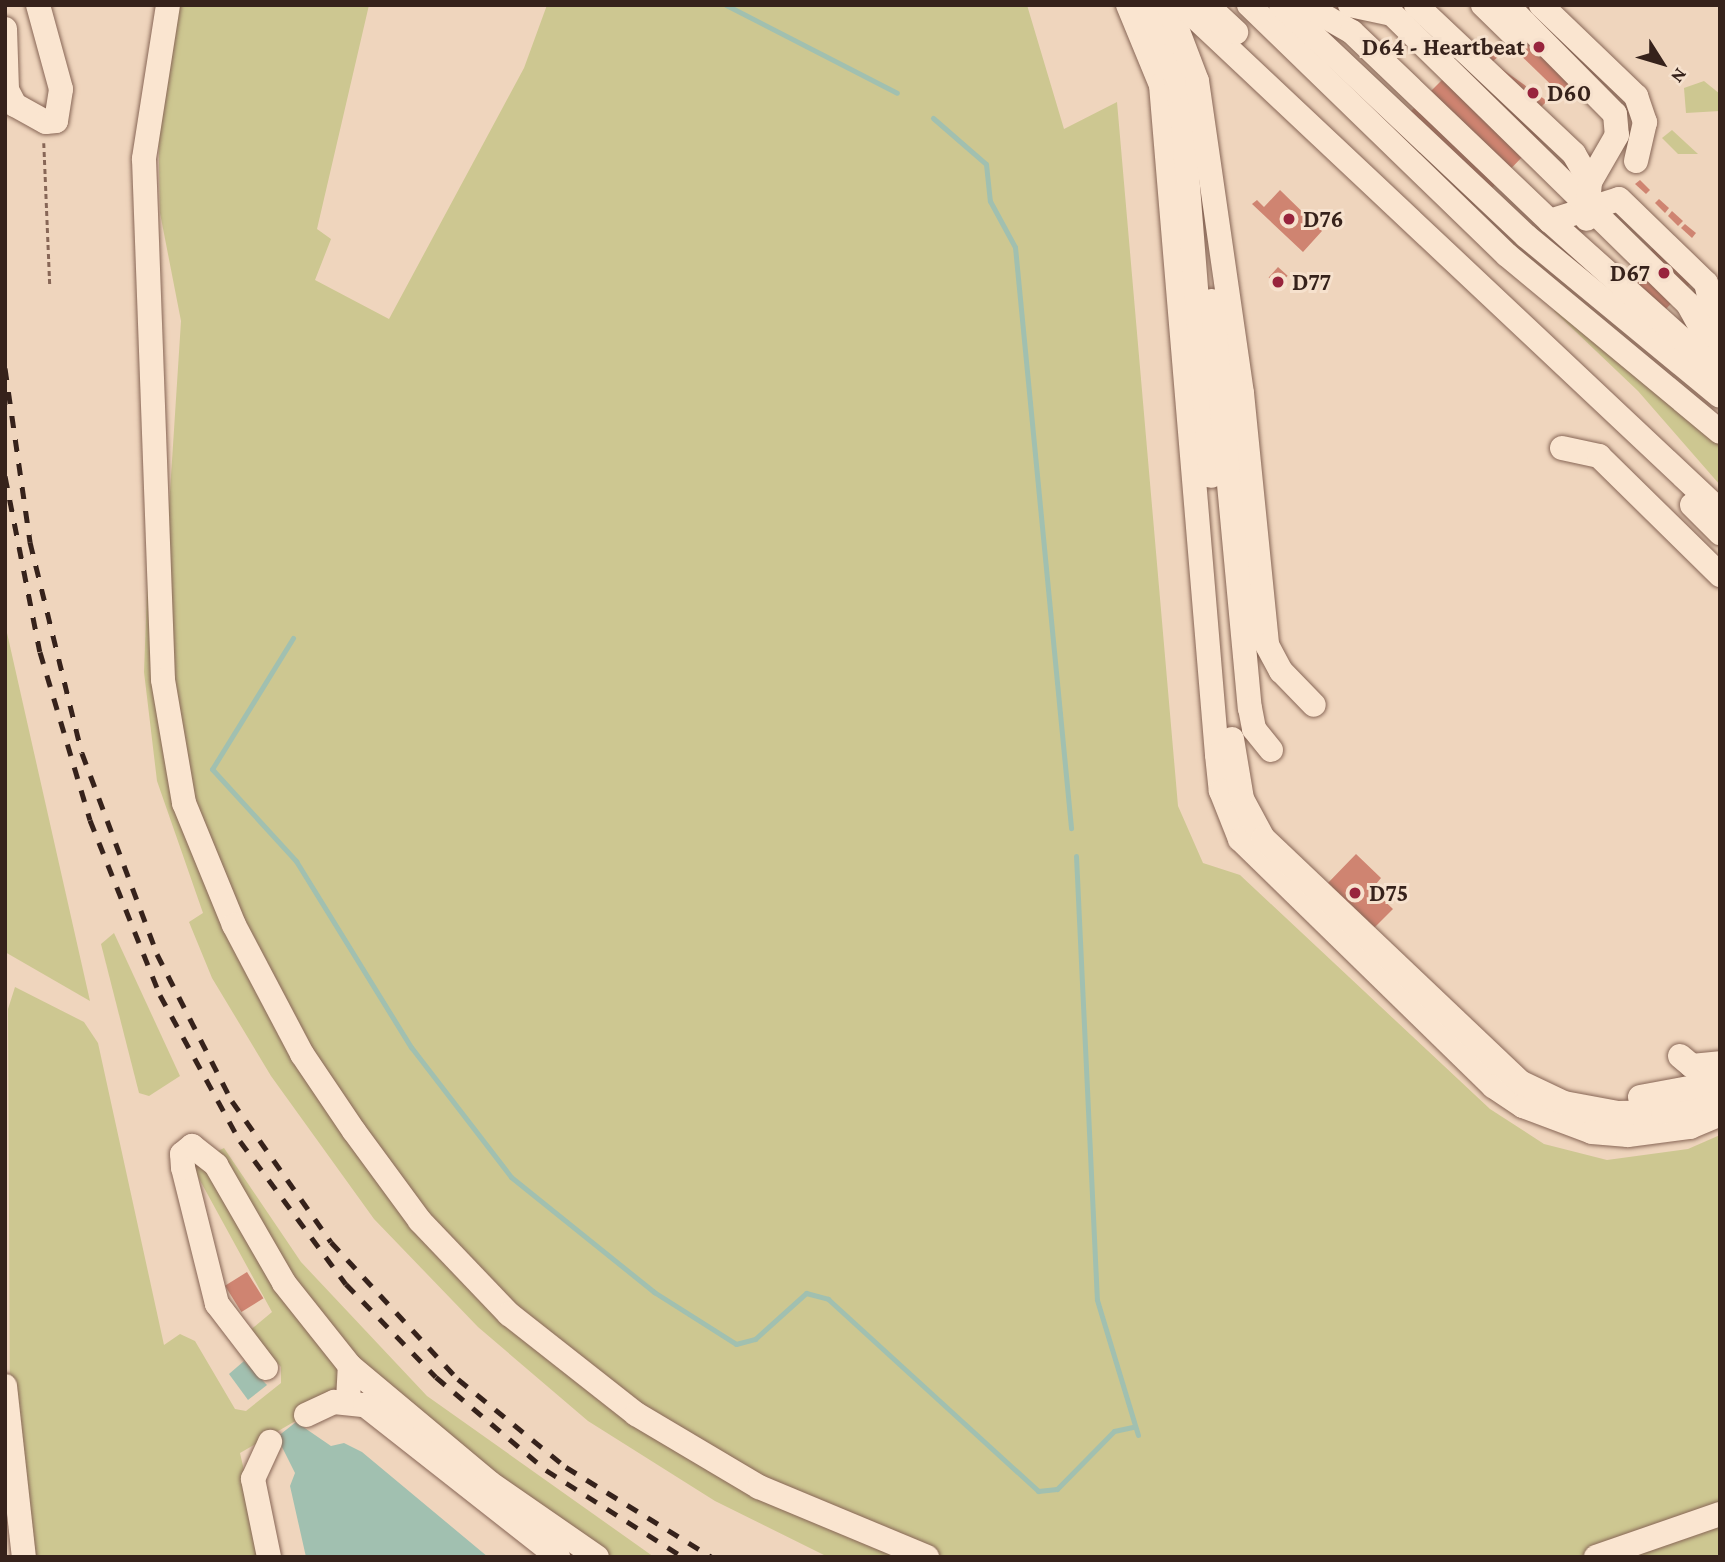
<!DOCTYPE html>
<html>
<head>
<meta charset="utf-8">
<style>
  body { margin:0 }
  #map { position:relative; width:1725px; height:1562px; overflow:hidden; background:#efd5bd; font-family:"Crimson Pro",serif }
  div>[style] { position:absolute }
  .green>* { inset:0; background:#cdc791 }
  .water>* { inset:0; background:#a1c0b0 }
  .stream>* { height:5px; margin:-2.5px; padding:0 2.5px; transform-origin:2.5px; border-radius:2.5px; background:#a1c0b0 }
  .building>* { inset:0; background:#cf8471; transform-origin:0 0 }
  .path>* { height:2.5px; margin-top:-1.25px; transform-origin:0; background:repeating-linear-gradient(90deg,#876656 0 5px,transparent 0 8.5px) }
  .roads { filter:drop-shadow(0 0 2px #876656) drop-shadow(0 0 2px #876656) }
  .minor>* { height:24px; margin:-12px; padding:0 12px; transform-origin:12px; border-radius:12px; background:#fae5d0 }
  .rail>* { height:5px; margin-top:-2.5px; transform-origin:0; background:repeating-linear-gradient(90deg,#36221b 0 12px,transparent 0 24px) }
  .dots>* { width:19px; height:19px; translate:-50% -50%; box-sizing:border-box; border:4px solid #f6e1cd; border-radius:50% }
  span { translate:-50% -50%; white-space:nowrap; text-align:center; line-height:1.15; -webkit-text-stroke:6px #f6e1cd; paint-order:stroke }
  .poi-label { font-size:24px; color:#36221b; font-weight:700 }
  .right { translate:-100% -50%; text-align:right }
  .left { translate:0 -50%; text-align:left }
  .frame { position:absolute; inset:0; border:7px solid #36221b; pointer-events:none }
  .north { position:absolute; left:1627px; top:28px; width:70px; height:70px; -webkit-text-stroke:5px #f6e1cd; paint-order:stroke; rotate:127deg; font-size:19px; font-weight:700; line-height:28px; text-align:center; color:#36221b }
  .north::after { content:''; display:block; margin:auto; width:24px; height:32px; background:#36221b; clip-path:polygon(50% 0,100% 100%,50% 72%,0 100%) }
</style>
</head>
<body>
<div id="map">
  <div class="green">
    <div style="clip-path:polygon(173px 5px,369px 5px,317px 229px,331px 239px,315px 280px,389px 319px,524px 68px,547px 5px,1027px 5px,1064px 129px,1117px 102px,1178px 806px,1203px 863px,1240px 875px,1490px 1109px,1544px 1144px,1607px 1160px,1688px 1149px,1720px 1135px,1720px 1557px,828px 1557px,715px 1501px,588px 1421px,478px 1327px,374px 1219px,271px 1076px,212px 978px,189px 922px,203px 913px,157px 781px,144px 672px,150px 512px,168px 523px,181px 321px,160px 213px,157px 68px)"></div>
    <div style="clip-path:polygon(1704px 81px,1720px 94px,1720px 111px,1686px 113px,1684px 88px)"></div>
    <div style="clip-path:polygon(1672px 130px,1698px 154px,1678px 154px,1662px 138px)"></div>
    <div style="clip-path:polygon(1560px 305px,1720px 440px,1720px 485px,1638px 391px,1554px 311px)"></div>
    <div style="clip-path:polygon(5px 624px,90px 1001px,5px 952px)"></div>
    <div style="clip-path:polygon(114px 933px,180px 1076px,149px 1096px,139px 1093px,101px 944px)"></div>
    <div style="clip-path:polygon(15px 987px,84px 1022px,98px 1043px,164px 1345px,180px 1334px,195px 1341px,235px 1409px,246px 1411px,281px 1383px,281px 1367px,248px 1332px,272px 1312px,191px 1164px,224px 1148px,301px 1262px,427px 1396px,654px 1557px,562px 1557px,393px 1429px,330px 1401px,240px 1453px,264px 1557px,27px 1557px,10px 1413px,8px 1009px)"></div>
  </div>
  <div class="water">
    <div style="clip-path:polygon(244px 1361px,267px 1385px,248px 1400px,229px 1374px)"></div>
    <div style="clip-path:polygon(296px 1422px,331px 1446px,344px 1443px,362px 1452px,488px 1557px,306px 1557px,290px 1486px,295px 1473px,277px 1437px)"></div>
  </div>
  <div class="stream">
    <div style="left:726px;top:5px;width:192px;rotate:27.2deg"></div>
    <div style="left:933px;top:118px;width:70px;rotate:41deg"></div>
    <div style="left:986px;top:164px;width:37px;rotate:84deg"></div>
    <div style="left:990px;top:201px;width:52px;rotate:61.5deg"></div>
    <div style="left:1015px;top:247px;width:584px;rotate:84.49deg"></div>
    <div style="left:293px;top:638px;width:154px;rotate:121.7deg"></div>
    <div style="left:212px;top:769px;width:125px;rotate:47.6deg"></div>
    <div style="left:296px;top:861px;width:219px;rotate:58.3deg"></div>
    <div style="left:411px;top:1047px;width:164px;rotate:52.4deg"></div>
    <div style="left:511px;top:1177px;width:184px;rotate:38.8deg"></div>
    <div style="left:654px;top:1292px;width:97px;rotate:32.4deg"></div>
    <div style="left:736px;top:1344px;width:20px;rotate:-15deg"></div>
    <div style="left:755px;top:1339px;width:69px;rotate:-42deg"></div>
    <div style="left:806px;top:1293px;width:23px;rotate:15deg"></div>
    <div style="left:828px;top:1299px;width:285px;rotate:42.4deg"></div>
    <div style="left:1038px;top:1491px;width:19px;rotate:-6deg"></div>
    <div style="left:1057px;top:1489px;width:81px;rotate:-45.5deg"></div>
    <div style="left:1114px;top:1431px;width:19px;rotate:-12deg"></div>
    <div style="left:1076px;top:856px;width:444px;rotate:87.3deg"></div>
    <div style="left:1097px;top:1300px;width:141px;rotate:73.1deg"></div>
  </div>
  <div class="building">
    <div style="clip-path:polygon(1522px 5px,1596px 76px,1571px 104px,1483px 19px)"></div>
    <div style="clip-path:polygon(1476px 46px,1483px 53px,1489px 47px,1499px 56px,1492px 62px,1547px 101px,1540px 108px,1555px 123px,1462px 219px,1380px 142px)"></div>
    <div style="clip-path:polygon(1640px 180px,1650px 190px,1646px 194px,1635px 184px)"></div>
    <div style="clip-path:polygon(1280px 190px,1322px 231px,1303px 252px,1252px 204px,1257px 200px,1264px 207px)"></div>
    <div style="clip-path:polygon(1659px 199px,1669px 208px,1665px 213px,1655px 203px)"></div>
    <div style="clip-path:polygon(1672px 211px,1683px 221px,1678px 226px,1668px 216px)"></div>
    <div style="clip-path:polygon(1685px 224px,1696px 233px,1692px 238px,1681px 228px)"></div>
    <div style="left:1669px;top:231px;width:52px;height:66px;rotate:44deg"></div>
    <div style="left:1278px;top:267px;width:13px;height:14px;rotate:42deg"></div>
    <div style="clip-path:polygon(1356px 854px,1381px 878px,1372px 889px,1393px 909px,1372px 930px,1326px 885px)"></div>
    <div style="left:247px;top:1272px;width:31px;height:26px;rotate:58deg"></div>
  </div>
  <div class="path">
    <div style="left:44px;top:143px;width:142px;rotate:87.6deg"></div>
  </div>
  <div class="roads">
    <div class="minor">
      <div style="left:168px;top:5px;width:156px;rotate:98.9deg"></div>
      <div style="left:144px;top:159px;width:521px;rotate:87.91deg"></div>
      <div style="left:163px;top:680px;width:125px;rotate:80.3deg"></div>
      <div style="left:184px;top:803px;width:132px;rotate:67.7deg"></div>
      <div style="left:234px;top:925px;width:146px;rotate:62.2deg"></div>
      <div style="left:302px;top:1054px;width:93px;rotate:56deg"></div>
      <div style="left:354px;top:1131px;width:112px;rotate:53.7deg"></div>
      <div style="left:420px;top:1221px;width:129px;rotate:46.3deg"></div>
      <div style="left:509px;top:1314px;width:162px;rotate:38.2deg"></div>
      <div style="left:636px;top:1414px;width:143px;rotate:30.7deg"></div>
      <div style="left:759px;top:1487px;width:182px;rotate:22.6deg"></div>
      <div style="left:1128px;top:5px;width:87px;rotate:67.6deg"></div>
      <div style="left:1161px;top:85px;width:672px;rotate:85.22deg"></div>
      <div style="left:1217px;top:755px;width:36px;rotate:84deg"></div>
      <div style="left:1221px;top:791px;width:52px;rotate:68.4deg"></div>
      <div style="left:1240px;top:839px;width:354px;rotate:44.3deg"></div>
      <div style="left:1493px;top:1086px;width:36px;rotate:34deg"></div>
      <div style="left:1523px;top:1106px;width:74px;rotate:20.6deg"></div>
      <div style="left:1592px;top:1132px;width:36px;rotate:5deg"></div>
      <div style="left:1628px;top:1135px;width:63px;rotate:-7.4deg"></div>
      <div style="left:1690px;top:1127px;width:33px;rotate:-23deg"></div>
      <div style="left:1148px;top:5px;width:55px;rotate:65.3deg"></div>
      <div style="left:1171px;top:55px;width:56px;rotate:78.7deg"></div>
      <div style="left:1182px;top:110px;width:367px;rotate:85.5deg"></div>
      <div style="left:1168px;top:5px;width:81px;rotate:69.1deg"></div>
      <div style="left:1197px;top:81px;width:315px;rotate:81.8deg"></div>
      <div style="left:1242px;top:393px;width:253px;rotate:84.3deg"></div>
      <div style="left:1267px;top:645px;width:30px;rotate:62deg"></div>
      <div style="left:1281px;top:671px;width:47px;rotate:45.9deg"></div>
      <div style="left:1182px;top:5px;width:739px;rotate:43.24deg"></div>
      <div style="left:1207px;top:5px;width:40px;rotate:43deg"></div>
      <div style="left:1249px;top:5px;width:359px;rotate:44.1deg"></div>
      <div style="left:1507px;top:255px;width:277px;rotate:39.7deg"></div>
      <div style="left:1281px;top:5px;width:337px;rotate:43.3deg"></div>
      <div style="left:1526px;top:236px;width:251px;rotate:39.5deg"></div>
      <div style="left:1305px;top:5px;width:54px;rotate:29.9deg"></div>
      <div style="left:1352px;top:32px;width:274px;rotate:43.7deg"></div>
      <div style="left:1550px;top:221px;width:72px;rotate:-17.7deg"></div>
      <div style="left:1619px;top:199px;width:121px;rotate:44deg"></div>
      <div style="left:1706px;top:283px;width:61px;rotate:76.7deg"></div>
      <div style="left:1350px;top:5px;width:43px;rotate:12.1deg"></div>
      <div style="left:1392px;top:14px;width:414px;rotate:44.4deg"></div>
      <div style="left:1688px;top:304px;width:66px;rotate:61.1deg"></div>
      <div style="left:1416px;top:5px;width:217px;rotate:43.3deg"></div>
      <div style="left:1574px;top:154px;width:32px;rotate:60deg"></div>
      <div style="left:1590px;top:182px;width:37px;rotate:95deg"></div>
      <div style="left:1483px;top:5px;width:45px;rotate:44.1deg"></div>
      <div style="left:1507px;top:5px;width:153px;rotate:45.3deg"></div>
      <div style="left:1615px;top:114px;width:21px;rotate:85deg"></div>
      <div style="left:1617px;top:135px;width:54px;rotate:119.9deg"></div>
      <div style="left:1541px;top:5px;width:132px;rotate:43.8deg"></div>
      <div style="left:1636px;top:96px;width:28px;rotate:71deg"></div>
      <div style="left:1645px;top:122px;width:40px;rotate:103deg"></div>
      <div style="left:5px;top:29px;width:61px;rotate:88.1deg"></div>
      <div style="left:7px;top:90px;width:17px;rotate:62deg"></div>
      <div style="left:15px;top:105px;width:35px;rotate:29deg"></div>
      <div style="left:46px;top:122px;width:10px;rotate:-6deg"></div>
      <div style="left:56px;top:121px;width:32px;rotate:-81deg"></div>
      <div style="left:61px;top:89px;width:87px;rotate:-105.3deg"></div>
      <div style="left:1550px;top:221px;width:228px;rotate:41.8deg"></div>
      <div style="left:1212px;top:301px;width:409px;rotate:84.7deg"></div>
      <div style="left:1250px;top:708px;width:21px;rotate:79deg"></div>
      <div style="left:1254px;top:729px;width:27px;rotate:51deg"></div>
      <div style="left:1562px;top:448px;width:38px;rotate:12deg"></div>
      <div style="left:1599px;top:456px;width:170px;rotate:44.5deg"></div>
      <div style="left:1692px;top:505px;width:40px;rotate:45deg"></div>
      <div style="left:1232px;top:739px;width:61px;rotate:80.5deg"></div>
      <div style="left:1242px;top:799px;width:44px;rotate:61.7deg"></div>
      <div style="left:1263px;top:838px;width:354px;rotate:43.5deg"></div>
      <div style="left:1520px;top:1082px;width:49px;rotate:25.5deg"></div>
      <div style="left:1564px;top:1103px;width:55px;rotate:10.5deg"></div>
      <div style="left:1618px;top:1113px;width:45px;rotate:-1.3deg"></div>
      <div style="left:1663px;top:1112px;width:60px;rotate:-19.3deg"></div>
      <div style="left:1680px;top:1056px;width:16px;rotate:40deg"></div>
      <div style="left:1692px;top:1066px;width:28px;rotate:-6deg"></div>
      <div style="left:1640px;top:1097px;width:55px;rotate:-10.5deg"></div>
      <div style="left:1694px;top:1087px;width:30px;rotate:-30deg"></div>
      <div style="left:266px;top:1368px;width:81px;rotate:-127.4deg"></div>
      <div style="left:217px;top:1304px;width:140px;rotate:-104deg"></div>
      <div style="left:183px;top:1168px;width:14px;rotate:-94deg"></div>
      <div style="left:182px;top:1154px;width:13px;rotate:-39deg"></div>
      <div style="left:192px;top:1146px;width:31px;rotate:38deg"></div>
      <div style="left:216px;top:1165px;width:136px;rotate:60deg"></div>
      <div style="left:284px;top:1283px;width:106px;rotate:51.5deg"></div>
      <div style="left:5px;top:1386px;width:172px;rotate:83.7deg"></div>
      <div style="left:348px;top:1401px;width:35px;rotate:-87deg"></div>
      <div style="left:350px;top:1366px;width:182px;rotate:39.9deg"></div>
      <div style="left:490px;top:1483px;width:130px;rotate:34.7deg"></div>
      <div style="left:306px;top:1415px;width:31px;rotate:-25deg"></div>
      <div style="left:334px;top:1402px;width:31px;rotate:6deg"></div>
      <div style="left:365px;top:1405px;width:246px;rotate:38.2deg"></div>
      <div style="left:269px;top:1557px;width:80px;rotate:-101.6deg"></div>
      <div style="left:253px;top:1479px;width:41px;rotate:-65.3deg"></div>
      <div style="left:1596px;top:1557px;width:131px;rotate:-19.1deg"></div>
    </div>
  </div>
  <div class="rail">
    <div style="left:5px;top:368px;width:176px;rotate:81.8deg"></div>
    <div style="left:30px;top:542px;width:217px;rotate:76.2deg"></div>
    <div style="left:82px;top:753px;width:215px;rotate:69.5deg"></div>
    <div style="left:157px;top:954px;width:165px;rotate:63deg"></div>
    <div style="left:232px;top:1101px;width:172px;rotate:54.9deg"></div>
    <div style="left:331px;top:1242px;width:187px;rotate:47.2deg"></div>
    <div style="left:458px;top:1379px;width:139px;rotate:39.2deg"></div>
    <div style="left:566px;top:1467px;width:172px;rotate:31.7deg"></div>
    <div style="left:5px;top:476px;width:179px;rotate:78.8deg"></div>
    <div style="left:40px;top:652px;width:175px;rotate:73.4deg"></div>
    <div style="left:90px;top:820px;width:188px;rotate:68.2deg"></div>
    <div style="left:160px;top:995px;width:166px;rotate:61.3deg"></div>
    <div style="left:240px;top:1141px;width:178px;rotate:53.5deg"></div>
    <div style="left:346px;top:1284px;width:129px;rotate:45.9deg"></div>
    <div style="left:436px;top:1377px;width:144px;rotate:40.2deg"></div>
    <div style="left:546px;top:1470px;width:162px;rotate:32.4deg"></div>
  </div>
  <div class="dots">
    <div style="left:1539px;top:47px;background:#98243d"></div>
    <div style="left:1533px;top:93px;background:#98243d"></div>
    <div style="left:1289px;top:219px;background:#98243d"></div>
    <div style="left:1664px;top:273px;background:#98243d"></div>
    <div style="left:1278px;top:282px;background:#98243d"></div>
    <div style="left:1355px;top:893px;background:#98243d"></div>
  </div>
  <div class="poi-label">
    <span class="right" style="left:1525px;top:47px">D64 - Heartbeat</span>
    <span class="left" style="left:1547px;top:93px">D60</span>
    <span class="left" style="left:1303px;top:219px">D76</span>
    <span class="right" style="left:1650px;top:273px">D67</span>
    <span class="left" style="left:1292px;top:282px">D77</span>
    <span class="left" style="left:1369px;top:893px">D75</span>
  </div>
  <div class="frame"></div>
  <div class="north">N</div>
</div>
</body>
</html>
